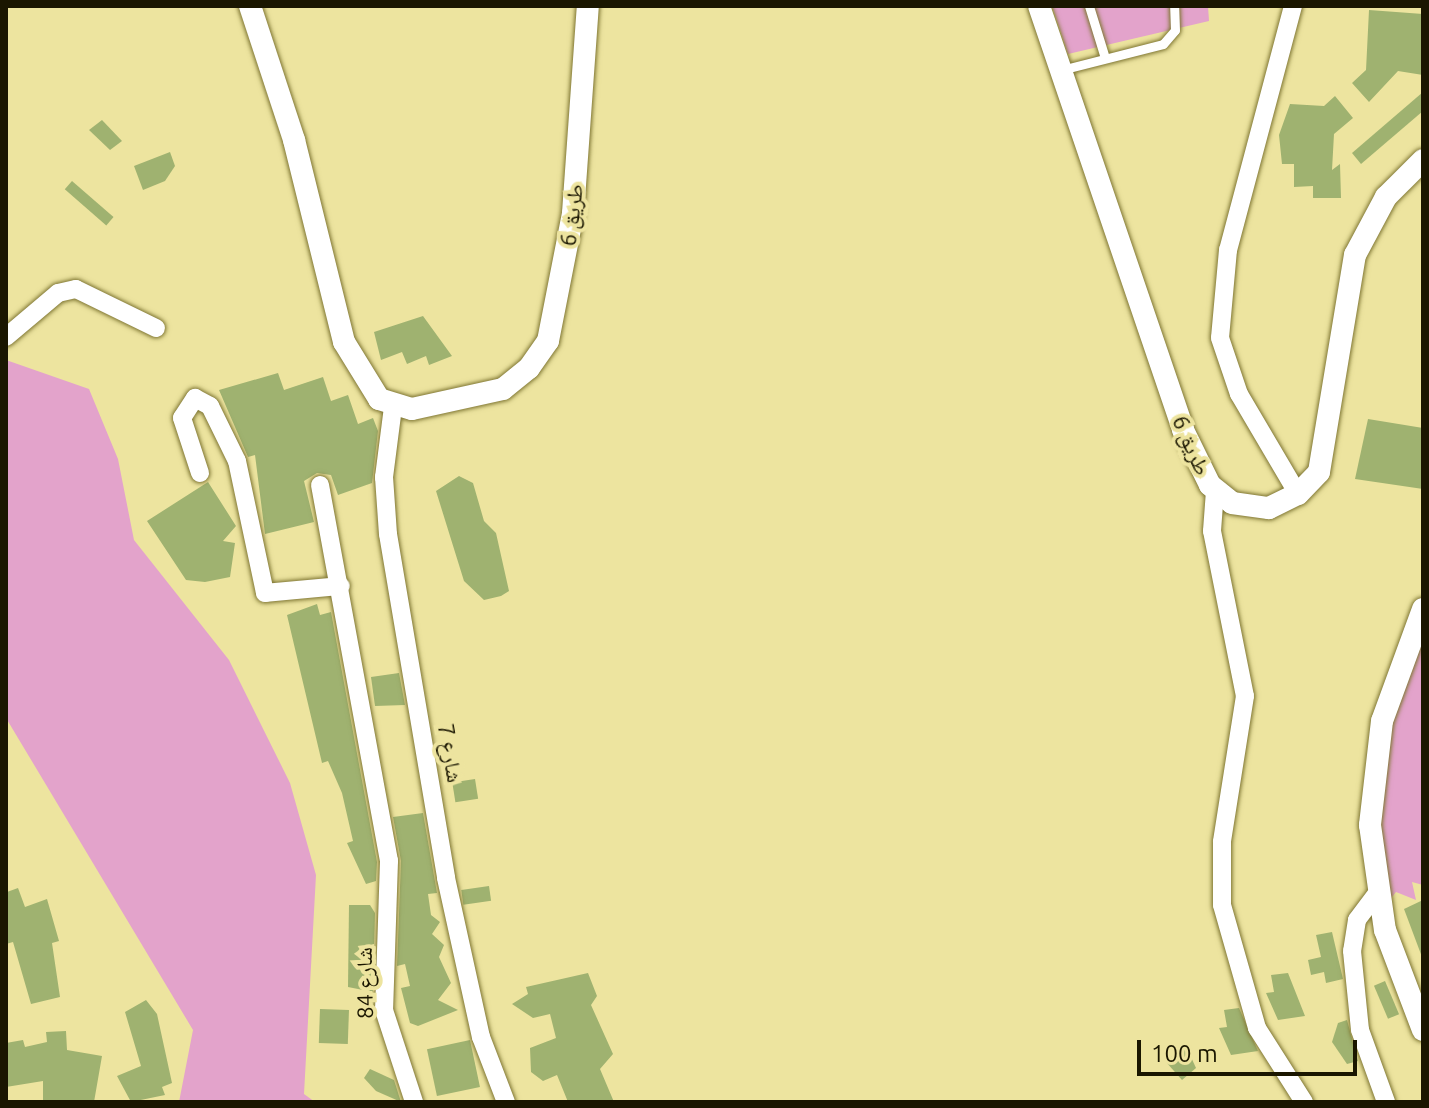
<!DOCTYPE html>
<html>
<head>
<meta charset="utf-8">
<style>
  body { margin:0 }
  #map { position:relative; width:1429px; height:1108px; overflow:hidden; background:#ede49f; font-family:Ubuntu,"Noto Naskh Arabic",sans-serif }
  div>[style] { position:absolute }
  .green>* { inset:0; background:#e3a3cb }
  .building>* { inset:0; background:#9fb270; transform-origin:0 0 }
  .roads { filter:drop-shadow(0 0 2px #7f7633) drop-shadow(0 0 2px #7f7633) }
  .service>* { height:9px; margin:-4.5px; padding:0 4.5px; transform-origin:4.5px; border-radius:4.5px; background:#fff }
  .minor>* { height:18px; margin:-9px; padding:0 9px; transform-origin:9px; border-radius:9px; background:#fff }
  .tertiary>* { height:22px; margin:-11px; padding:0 11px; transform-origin:11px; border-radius:11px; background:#fff }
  span { translate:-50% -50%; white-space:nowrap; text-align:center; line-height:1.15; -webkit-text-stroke:8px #ede49f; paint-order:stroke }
  .street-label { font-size:22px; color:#1a1600 }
  .frame { position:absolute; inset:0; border:8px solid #1a1600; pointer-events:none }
  .scale { position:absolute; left:1137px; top:1040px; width:220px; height:36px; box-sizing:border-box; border:4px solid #1a1600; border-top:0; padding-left:10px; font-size:24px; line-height:28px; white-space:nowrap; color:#1a1600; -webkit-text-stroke:6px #ede49f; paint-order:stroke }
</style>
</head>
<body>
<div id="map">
  <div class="green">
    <div style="clip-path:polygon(1052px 6px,1208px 6px,1209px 21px,1068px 54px)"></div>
    <div style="clip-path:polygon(6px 360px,89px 389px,118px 459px,134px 540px,229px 660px,290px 783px,316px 875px,304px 1094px,315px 1102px,179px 1102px,193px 1030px,6px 718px)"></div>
    <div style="clip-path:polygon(1423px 623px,1423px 885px,1412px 882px,1416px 900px,1396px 892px,1388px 902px,1376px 834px,1394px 708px)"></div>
  </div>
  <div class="building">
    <div style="clip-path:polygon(1369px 10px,1423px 14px,1423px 75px,1398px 71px,1369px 102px,1352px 83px,1366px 70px)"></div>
    <div style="clip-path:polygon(1423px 92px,1423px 111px,1361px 164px,1352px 153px)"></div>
    <div style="clip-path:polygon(1335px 96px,1353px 118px,1334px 134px,1332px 170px,1340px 164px,1341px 198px,1313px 198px,1313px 186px,1294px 187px,1294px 164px,1282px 164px,1279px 135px,1290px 104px,1324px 106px)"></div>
    <div style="clip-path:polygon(102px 120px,122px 141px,110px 150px,89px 130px)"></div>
    <div style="clip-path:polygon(170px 152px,175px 166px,165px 181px,143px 190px,134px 166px)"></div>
    <div style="left:72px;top:181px;width:55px;height:11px;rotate:41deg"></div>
    <div style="clip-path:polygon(423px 316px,452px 356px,429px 365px,426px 356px,407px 364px,402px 352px,381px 360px,374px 332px)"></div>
    <div style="clip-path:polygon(278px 373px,284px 390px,323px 377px,331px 401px,348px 395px,358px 424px,373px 418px,378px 431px,372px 483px,338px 495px,331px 475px,317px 473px,304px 481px,314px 522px,265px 534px,255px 455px,248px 457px,219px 390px)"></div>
    <div style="clip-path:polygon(1368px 419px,1423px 428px,1423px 489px,1355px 479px)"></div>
    <div style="clip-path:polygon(459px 476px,473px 483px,484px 521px,496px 533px,509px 591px,501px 596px,484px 600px,464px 581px,436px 491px)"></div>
    <div style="clip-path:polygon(208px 482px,236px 526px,223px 541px,235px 543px,230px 577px,205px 582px,186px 580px,147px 521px)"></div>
    <div style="clip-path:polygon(317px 604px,320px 615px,331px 612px,377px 862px,376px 881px,366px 884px,347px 843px,353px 841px,342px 793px,328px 761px,322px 763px,287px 615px)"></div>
    <div style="clip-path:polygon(399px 673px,405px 705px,375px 706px,371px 677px)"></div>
    <div style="left:475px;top:779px;width:20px;height:23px;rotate:81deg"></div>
    <div style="clip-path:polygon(423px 813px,437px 893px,428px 894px,431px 915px,440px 922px,432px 934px,444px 945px,439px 957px,451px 983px,438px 1000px,458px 1010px,418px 1026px,410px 1023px,401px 988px,410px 986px,405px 964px,397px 966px,401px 861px,393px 817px)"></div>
    <div style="left:489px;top:886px;width:15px;height:28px;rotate:82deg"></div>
    <div style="clip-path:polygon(18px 888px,25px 907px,47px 899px,59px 941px,52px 943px,60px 997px,31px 1004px,13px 942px,6px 944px,7px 892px)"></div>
    <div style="clip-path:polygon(1423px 900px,1423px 956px,1422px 957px,1404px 909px)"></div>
    <div style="clip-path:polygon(349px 905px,370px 905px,375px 913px,373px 992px,348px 987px)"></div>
    <div style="clip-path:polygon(1332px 932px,1343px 979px,1326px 983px,1324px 972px,1311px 975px,1308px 960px,1321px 957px,1316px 935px)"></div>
    <div style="clip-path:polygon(588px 973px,597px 996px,591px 1005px,613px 1054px,600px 1069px,614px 1102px,568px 1102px,557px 1075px,543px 1081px,531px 1072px,530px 1048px,556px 1038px,550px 1014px,533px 1018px,512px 1004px,528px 994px,526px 987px)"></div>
    <div style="clip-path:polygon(1288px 973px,1305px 1016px,1278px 1020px,1266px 993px,1274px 992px,1271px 975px)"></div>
    <div style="left:1385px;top:981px;width:36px;height:12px;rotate:67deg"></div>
    <div style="clip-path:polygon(146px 1000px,157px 1014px,172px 1083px,162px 1087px,165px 1095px,131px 1102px,117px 1076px,141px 1066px,125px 1012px)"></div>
    <div style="clip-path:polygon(1239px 1008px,1258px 1051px,1231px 1055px,1219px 1028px,1227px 1027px,1224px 1010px)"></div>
    <div style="left:320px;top:1009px;width:29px;height:34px;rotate:2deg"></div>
    <div style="clip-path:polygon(1347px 1020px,1358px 1061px,1347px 1064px,1332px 1042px,1338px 1023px)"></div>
    <div style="clip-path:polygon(66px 1031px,67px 1050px,102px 1056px,94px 1102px,43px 1102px,43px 1081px,6px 1087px,6px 1043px,23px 1040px,25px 1047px,47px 1042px,46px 1032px)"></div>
    <div style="left:470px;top:1040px;width:48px;height:44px;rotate:78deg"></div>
    <div style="clip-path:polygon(1185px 1044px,1196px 1068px,1182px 1080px,1166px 1062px)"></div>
    <div style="clip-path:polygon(370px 1069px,394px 1080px,401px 1102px,376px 1091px,364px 1078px)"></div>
  </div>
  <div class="roads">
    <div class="service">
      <div style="left:1089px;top:6px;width:54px;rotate:72.9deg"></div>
      <div style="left:1061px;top:70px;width:105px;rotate:-14.3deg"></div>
      <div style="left:1163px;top:44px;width:18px;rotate:-49deg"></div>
      <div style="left:1175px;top:30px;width:24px;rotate:-92deg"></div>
    </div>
    <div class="minor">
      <div style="left:1293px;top:6px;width:253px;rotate:104.9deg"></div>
      <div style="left:1228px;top:250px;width:88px;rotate:95.2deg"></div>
      <div style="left:1220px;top:338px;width:59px;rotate:71.3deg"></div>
      <div style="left:1239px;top:394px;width:116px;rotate:59.5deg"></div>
      <div style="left:6px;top:337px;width:68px;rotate:-40.2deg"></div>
      <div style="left:58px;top:293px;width:18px;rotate:-13deg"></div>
      <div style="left:76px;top:289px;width:89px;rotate:26deg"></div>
      <div style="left:393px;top:407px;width:71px;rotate:97.3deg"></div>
      <div style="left:384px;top:477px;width:57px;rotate:86deg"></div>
      <div style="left:388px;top:534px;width:349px;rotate:80.4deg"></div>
      <div style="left:446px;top:878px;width:163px;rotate:77.6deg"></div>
      <div style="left:481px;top:1037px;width:70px;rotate:69deg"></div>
      <div style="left:200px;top:473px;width:58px;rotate:-108.1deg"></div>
      <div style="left:182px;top:418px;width:24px;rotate:-57deg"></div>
      <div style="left:195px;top:398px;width:17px;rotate:28deg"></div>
      <div style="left:210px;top:406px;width:61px;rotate:63.9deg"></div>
      <div style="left:237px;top:461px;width:135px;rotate:78deg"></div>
      <div style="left:265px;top:593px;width:76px;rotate:-5.3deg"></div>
      <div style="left:320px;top:485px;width:382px;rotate:79.6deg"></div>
      <div style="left:389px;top:861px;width:149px;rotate:91.9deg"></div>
      <div style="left:384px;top:1010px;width:97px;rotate:71.9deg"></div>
      <div style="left:1215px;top:491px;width:40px;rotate:94.3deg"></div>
      <div style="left:1212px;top:531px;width:168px;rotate:78.7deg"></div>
      <div style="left:1245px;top:696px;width:148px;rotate:99deg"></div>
      <div style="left:1222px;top:842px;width:63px;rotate:90deg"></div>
      <div style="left:1222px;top:905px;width:128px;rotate:74.1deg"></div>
      <div style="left:1257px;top:1028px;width:88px;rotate:57.6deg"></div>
      <div style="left:1378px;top:892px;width:35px;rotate:127deg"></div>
      <div style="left:1357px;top:920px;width:31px;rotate:99deg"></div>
      <div style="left:1352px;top:951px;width:79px;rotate:84.2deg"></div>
      <div style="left:1360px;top:1030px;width:77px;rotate:70.1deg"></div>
    </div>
    <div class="tertiary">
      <div style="left:250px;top:6px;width:141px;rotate:71.8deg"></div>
      <div style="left:294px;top:140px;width:208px;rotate:76.1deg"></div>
      <div style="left:344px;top:342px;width:67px;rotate:58.4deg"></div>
      <div style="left:379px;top:399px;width:34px;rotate:17deg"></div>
      <div style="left:412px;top:409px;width:93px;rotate:-12.4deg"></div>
      <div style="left:503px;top:389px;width:33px;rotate:-39deg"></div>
      <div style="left:529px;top:368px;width:33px;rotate:-55deg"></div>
      <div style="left:548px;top:341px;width:130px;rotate:-78.9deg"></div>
      <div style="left:573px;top:213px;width:208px;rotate:-85.9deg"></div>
      <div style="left:1039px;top:6px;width:448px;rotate:71.2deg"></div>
      <div style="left:1183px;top:430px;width:61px;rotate:63.9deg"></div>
      <div style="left:1210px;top:485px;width:28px;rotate:39deg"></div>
      <div style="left:1232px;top:503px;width:37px;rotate:8deg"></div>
      <div style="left:1269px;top:508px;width:32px;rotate:-26deg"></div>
      <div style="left:1298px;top:494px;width:30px;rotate:-46deg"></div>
      <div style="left:1319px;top:472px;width:220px;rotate:-80.6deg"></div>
      <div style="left:1355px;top:255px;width:66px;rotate:-61.9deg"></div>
      <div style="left:1386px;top:197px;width:52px;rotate:-45deg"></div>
      <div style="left:1423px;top:609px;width:119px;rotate:110.1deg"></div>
      <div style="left:1382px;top:721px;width:105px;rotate:96.6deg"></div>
      <div style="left:1370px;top:825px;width:106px;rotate:81.9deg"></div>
      <div style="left:1385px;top:930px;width:107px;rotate:69.2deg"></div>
    </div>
  </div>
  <div class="street-label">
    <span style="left:571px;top:215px;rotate:-83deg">طريق 6</span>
    <span style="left:1192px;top:445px;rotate:66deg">طريق 6</span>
    <span style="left:451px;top:753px;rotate:80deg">شارع 7</span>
    <span style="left:364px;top:983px;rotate:-91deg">شارع 84</span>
  </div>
  <div class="frame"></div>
  <div class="scale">100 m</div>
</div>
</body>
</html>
